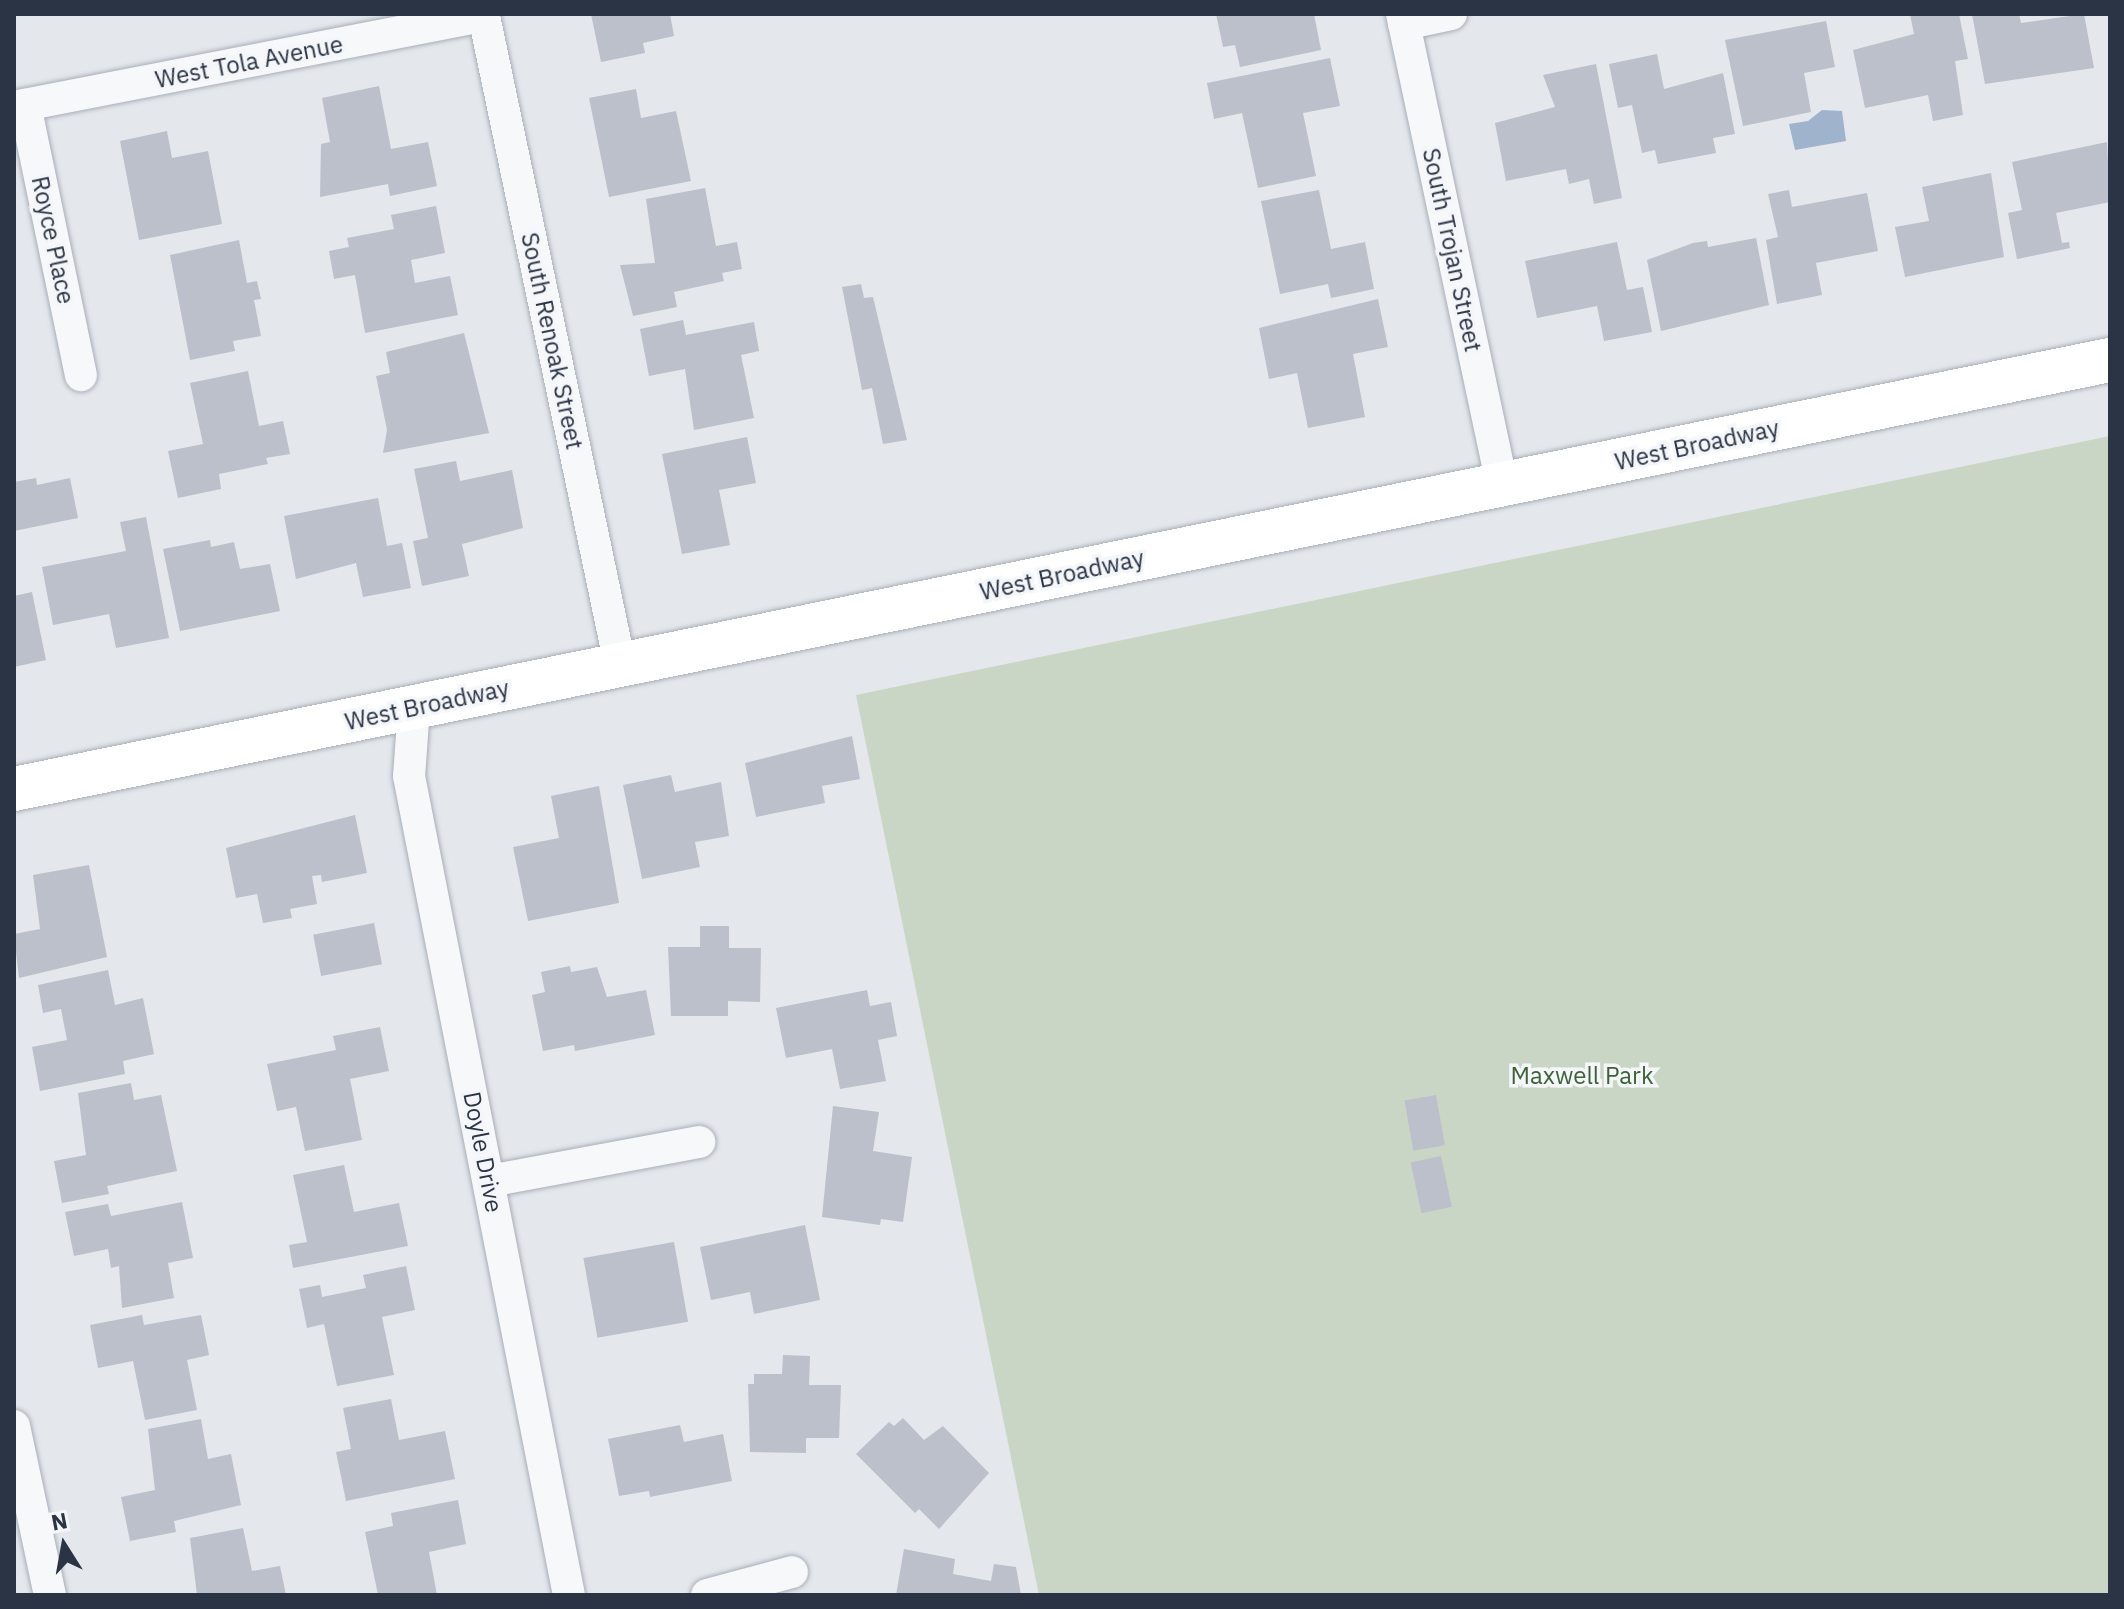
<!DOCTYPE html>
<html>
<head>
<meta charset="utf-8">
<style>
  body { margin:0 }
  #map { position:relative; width:2124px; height:1609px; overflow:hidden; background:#e4e7ec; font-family:"IBM Plex Sans",sans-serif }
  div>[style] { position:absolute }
  .green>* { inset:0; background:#c9d6c5 }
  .water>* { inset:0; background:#9fb4cc }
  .building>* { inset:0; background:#bbc0ca; transform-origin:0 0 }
  .roads { filter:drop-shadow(0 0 2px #a9aeb7) drop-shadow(0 0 2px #a9aeb7) }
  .street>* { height:32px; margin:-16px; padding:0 16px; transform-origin:16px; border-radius:16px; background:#f7f8fa }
  .secondary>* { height:44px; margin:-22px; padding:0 22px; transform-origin:22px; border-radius:22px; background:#fff }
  span { translate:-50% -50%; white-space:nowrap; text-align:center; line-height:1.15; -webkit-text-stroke:7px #f4f6f9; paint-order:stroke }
  .street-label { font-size:24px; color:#2b3445 }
  .park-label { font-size:24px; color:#3f6138 }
  .frame { position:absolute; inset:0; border:16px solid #2b3445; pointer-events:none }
  .north { position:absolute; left:24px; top:1505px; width:80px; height:80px; -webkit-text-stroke:6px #f4f6f9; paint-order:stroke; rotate:349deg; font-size:22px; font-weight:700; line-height:32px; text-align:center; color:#2b3445 }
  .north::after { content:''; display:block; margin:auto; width:28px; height:36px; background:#2b3445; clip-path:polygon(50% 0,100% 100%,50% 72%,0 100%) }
</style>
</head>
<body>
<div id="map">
  <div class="green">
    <div style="clip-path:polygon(2110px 436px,2110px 1595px,1039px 1595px,856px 695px)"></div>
  </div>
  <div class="water">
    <div style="clip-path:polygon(1822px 110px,1842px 111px,1846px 141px,1795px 150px,1789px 124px,1808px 121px)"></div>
  </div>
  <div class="building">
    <div style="clip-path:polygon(591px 14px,670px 14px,674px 36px,643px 43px,645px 53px,601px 62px)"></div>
    <div style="clip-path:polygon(1216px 14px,1314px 14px,1321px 50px,1240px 67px,1235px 45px,1223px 47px)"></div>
    <div style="clip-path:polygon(1910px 14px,1959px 14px,1968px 59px,1955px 61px,1963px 115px,1933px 121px,1928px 95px,1865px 108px,1853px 50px,1914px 34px)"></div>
    <div style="clip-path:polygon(1972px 14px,2019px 14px,2021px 23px,2084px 14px,2094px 68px,1985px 84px)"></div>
    <div style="clip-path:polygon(1826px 21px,1835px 67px,1804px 73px,1811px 112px,1743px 126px,1725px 40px)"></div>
    <div style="clip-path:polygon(1657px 54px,1664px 89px,1723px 73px,1735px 134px,1713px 138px,1716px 153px,1658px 164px,1655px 150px,1642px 153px,1632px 105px,1618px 108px,1609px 64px)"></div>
    <div style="clip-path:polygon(1330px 58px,1340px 106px,1303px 113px,1316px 176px,1258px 188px,1242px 113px,1214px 119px,1207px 83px)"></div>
    <div style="clip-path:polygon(1596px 64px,1622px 198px,1594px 204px,1589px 179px,1569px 184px,1566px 169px,1506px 181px,1495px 123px,1555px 107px,1543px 75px)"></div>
    <div style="clip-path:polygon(379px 86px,391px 149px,428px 142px,437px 186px,390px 196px,388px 184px,320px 197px,321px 144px,330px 142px,322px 98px)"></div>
    <div style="clip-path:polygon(636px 89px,641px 118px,676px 111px,691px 181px,609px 197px,589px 98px)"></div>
    <div style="clip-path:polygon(167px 131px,172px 158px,208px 151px,222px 224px,139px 240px,120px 141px)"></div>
    <div style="clip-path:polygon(2107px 142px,2110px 202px,2056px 213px,2062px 243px,2069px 242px,2070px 248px,2017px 259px,2008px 213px,2022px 210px,2012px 162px)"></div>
    <div style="clip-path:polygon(1991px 173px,2004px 257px,1905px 277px,1895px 227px,1929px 221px,1922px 187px)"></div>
    <div style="clip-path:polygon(705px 188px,716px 246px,737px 242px,742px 269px,722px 273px,724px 281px,674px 292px,677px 307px,633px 316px,620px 265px,655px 263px,646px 199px)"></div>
    <div style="clip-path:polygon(1319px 190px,1331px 249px,1365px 242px,1374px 289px,1331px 298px,1328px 284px,1280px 294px,1261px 201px)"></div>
    <div style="clip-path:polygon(1789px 190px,1792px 207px,1867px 193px,1878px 251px,1816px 263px,1822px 295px,1777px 304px,1766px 240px,1778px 237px,1768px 194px)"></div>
    <div style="clip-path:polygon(436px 206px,445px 253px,411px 260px,415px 283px,450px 276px,458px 315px,365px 333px,355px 275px,334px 279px,329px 251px,349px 247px,347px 238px,394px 229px,391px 215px)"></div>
    <div style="clip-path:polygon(1756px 238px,1769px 305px,1661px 331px,1647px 260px,1693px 243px,1707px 241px,1708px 247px)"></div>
    <div style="clip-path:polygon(239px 240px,247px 283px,257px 281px,261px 299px,254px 300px,261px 336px,233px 341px,235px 351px,190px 360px,170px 255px)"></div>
    <div style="clip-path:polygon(1617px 242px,1627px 290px,1643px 287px,1652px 332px,1604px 341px,1597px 306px,1537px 318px,1525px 261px)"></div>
    <div style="clip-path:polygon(861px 284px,864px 298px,873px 297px,907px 440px,883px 444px,872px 388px,862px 390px,842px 287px)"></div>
    <div style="clip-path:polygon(1378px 299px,1388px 347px,1353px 354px,1365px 417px,1308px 428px,1297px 373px,1269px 379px,1259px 328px)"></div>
    <div style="clip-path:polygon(683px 320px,686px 335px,754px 322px,759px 351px,741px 355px,754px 418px,694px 430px,685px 369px,649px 376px,640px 329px)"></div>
    <div style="clip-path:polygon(464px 333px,489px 433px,383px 453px,387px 430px,376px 376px,390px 373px,386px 352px)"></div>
    <div style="clip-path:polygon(248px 371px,259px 426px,283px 421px,290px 454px,266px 458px,268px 464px,219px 474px,221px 489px,178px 498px,168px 451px,203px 444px,190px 383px)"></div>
    <div style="clip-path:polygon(747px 437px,756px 483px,719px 490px,730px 545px,682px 554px,662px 454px)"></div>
    <div style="clip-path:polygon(456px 461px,460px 481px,512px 470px,523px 528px,462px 544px,469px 576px,422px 586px,413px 541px,428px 538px,414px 469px)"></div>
    <div style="clip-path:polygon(36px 478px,37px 485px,70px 478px,78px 518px,14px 531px,14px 482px)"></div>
    <div style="clip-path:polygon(378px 498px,387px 546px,402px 543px,411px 588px,363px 597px,356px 563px,296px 579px,284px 516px)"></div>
    <div style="clip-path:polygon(146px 517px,169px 638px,116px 648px,109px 614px,53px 625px,42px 567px,126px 551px,120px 522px)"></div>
    <div style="clip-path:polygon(210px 540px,211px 547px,234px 542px,240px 569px,270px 564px,280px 611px,180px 631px,163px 549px)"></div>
    <div style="clip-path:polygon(32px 592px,46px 660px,14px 667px,14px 596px)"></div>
    <div style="clip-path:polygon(852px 736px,860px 779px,822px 786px,825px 803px,756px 817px,745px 763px)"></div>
    <div style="clip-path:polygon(671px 775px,675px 792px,721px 782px,729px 836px,695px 842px,700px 867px,642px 879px,623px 785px)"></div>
    <div style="clip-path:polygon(599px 786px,619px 903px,528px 921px,513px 847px,559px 838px,551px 796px)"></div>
    <div style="clip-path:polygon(355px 815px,367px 873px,322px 882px,321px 875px,312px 876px,317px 904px,290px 909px,292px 918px,263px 923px,257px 894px,236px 898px,226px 848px)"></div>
    <div style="clip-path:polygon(89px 865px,107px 957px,19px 978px,14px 934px,40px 929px,33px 875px)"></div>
    <div style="left:374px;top:923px;width:42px;height:62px;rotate:79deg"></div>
    <div style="clip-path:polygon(700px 926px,729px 926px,729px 948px,761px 948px,760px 1002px,728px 1001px,728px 1016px,671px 1016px,668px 947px,700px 947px)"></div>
    <div style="clip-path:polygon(570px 966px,571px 972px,597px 967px,607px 997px,646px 990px,655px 1035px,575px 1051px,574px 1045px,543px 1051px,532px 995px,545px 992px,541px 972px)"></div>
    <div style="clip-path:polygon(108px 970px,115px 1005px,143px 998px,154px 1054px,123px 1061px,125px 1074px,40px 1091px,32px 1047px,67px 1040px,61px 1009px,43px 1013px,38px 985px)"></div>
    <div style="clip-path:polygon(867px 990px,870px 1006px,891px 1002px,897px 1036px,878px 1040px,886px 1081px,840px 1089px,832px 1049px,786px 1058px,776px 1008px)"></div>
    <div style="clip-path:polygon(380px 1027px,389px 1071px,350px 1079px,362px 1140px,305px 1151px,296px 1107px,277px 1111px,267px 1064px,336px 1050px,333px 1036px)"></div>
    <div style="clip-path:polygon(131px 1083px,134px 1100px,161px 1095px,177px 1171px,107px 1186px,109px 1194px,62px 1203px,54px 1161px,86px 1155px,78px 1093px)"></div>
    <div style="left:1436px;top:1095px;width:51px;height:32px;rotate:80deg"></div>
    <div style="clip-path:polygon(833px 1106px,879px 1112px,873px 1151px,912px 1157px,903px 1222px,881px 1219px,880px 1225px,822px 1217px)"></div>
    <div style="left:1441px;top:1156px;width:52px;height:31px;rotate:78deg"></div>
    <div style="clip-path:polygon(344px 1165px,354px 1212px,399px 1203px,408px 1246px,293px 1268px,289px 1245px,307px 1242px,293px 1175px)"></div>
    <div style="clip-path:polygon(182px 1202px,193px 1258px,168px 1263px,174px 1298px,122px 1308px,119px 1266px,111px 1268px,108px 1249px,74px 1256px,65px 1212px,108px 1204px,111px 1216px)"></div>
    <div style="clip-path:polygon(805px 1225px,820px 1300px,754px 1314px,750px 1292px,711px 1300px,700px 1247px)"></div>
    <div style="left:674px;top:1242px;width:81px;height:92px;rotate:80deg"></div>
    <div style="clip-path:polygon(406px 1266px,415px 1310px,382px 1317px,394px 1375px,337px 1386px,324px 1324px,307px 1328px,299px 1289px,320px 1285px,322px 1297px,366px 1288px,363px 1275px)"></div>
    <div style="clip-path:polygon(142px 1315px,144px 1325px,201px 1315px,209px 1355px,187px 1360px,197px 1410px,145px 1420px,133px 1361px,98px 1368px,90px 1325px)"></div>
    <div style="clip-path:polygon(783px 1355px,810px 1356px,809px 1385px,841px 1385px,839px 1438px,806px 1438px,806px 1453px,750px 1452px,748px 1384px,754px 1384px,754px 1374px,782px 1374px)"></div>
    <div style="clip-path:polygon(391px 1399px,399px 1440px,445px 1431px,455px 1479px,346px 1501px,336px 1452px,351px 1449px,343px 1408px)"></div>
    <div style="clip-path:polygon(903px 1418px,924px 1440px,943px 1426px,989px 1473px,939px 1529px,919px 1509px,915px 1513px,856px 1454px,889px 1422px,894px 1426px)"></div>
    <div style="clip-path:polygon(201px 1419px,208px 1459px,231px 1454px,241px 1505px,174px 1521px,176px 1532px,130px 1541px,121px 1497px,155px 1490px,148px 1429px)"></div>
    <div style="clip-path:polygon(680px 1425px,684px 1442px,723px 1434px,732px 1481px,650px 1497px,649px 1491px,619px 1496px,608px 1439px)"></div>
    <div style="clip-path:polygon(458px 1500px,466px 1544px,429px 1552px,437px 1595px,378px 1595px,365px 1532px,393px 1526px,391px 1513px)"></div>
    <div style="clip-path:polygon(243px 1528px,252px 1571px,280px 1566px,286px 1595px,197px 1595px,190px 1538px)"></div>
    <div style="clip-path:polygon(904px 1549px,955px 1559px,953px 1574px,991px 1581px,994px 1564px,1016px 1567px,1021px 1595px,896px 1595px)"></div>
  </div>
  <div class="roads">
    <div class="street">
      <div style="left:1402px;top:14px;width:481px;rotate:78deg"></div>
      <div style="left:1404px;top:24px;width:48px;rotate:-12deg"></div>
      <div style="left:25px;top:105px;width:276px;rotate:78.3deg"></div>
      <div style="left:14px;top:107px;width:479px;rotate:-11deg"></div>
      <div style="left:484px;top:16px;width:663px;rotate:78.16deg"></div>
      <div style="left:414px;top:707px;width:69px;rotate:94.1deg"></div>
      <div style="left:409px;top:776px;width:834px;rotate:78.95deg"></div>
      <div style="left:489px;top:1181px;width:214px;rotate:-10.5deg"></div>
      <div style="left:14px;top:1426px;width:173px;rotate:78deg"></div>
      <div style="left:707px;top:1595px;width:88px;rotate:-15.1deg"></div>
    </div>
    <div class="secondary">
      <div style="left:14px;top:789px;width:2139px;rotate:-11.57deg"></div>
    </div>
  </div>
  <div class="street-label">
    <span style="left:249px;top:62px;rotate:-11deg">West Tola Avenue</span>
    <span style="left:53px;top:240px;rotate:78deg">Royce Place</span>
    <span style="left:1452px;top:250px;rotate:78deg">South Trojan Street</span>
    <span style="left:552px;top:341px;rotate:78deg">South Renoak Street</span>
    <span style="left:1697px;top:445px;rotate:-12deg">West Broadway</span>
    <span style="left:1062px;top:575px;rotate:-12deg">West Broadway</span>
    <span style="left:427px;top:705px;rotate:-12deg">West Broadway</span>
    <span style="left:483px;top:1152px;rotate:79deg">Doyle Drive</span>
  </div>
  <div class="park-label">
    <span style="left:1582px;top:1076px">Maxwell Park</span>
  </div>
  <div class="frame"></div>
  <div class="north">N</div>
</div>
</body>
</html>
